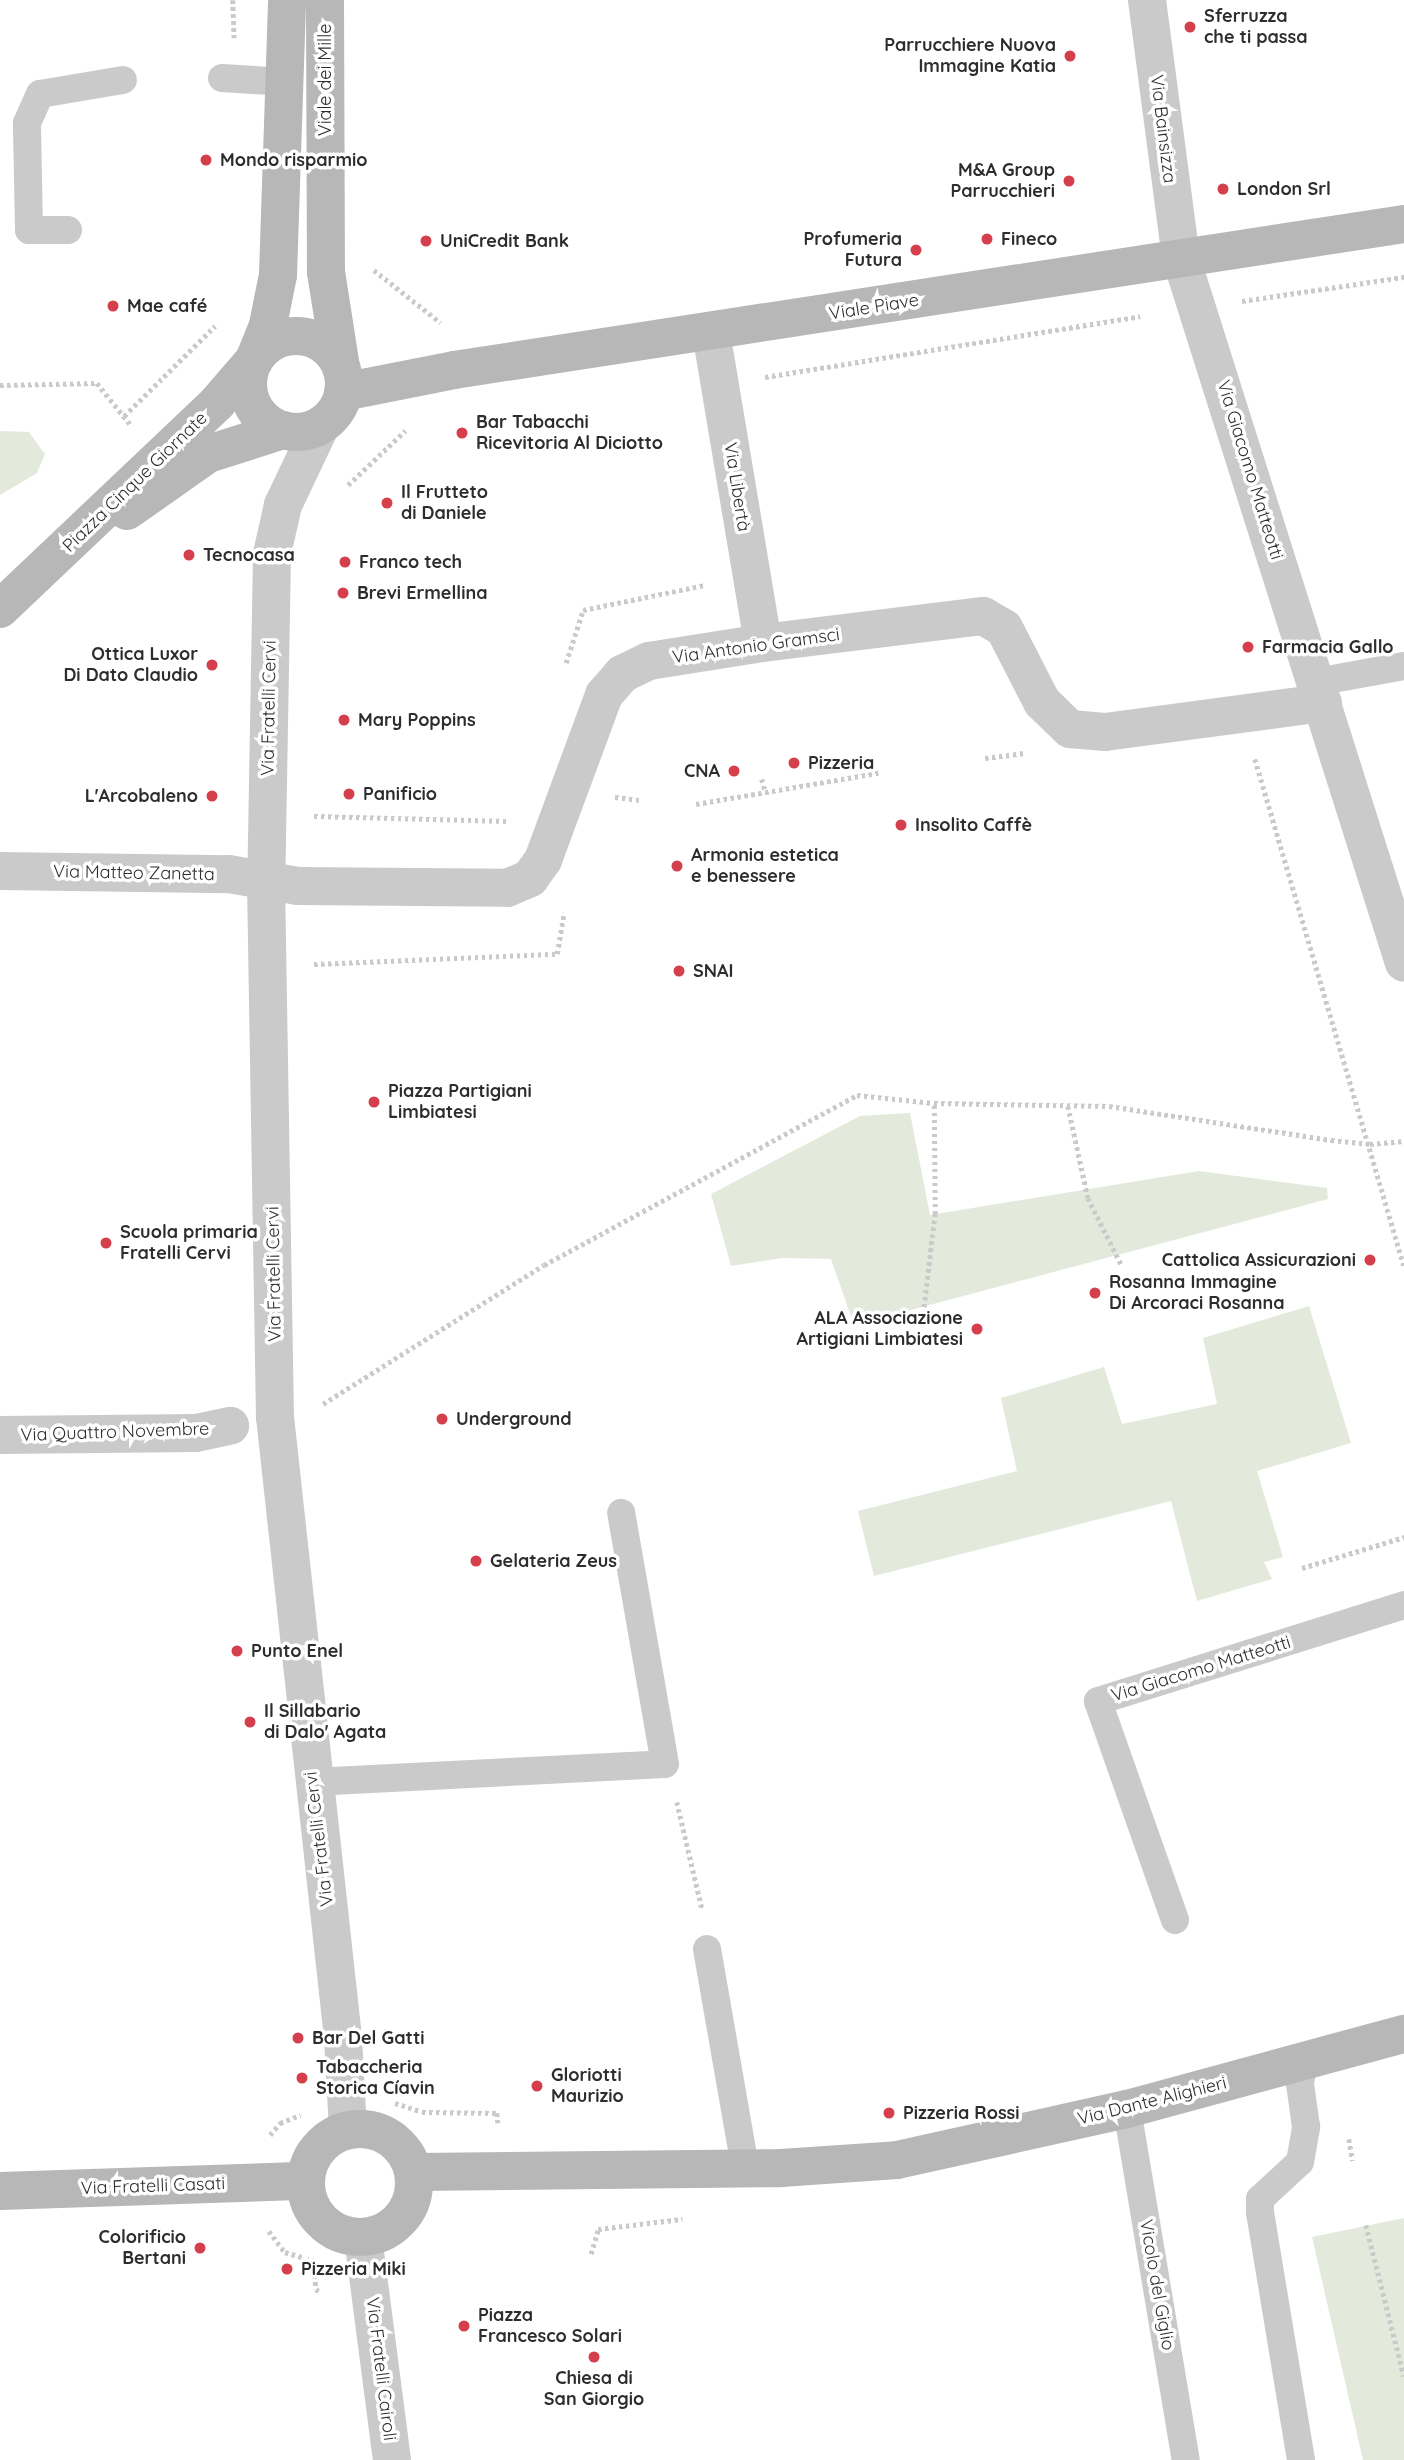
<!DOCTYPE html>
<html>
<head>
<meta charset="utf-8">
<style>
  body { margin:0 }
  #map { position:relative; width:1404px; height:2460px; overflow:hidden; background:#fff; font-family:Quicksand,sans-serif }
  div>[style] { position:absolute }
  .green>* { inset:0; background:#e3eadc }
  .path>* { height:4.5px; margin-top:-2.25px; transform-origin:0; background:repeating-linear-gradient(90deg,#cacaca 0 3.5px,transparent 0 7px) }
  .lane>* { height:28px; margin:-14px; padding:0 14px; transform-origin:14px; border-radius:14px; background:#cacaca }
  .street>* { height:38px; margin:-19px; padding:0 19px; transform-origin:19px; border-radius:19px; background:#cacaca }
  .secondary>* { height:38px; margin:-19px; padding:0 19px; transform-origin:19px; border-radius:19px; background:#b7b7b7 }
  .secondary>.ring { margin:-19px; padding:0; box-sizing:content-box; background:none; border:38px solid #b7b7b7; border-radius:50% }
  .dots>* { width:19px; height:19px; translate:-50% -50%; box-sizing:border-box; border:4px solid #fff; border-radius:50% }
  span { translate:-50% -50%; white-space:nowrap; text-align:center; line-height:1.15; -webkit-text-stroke:7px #fff; paint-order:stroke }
  .poi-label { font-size:18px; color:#2d2d2d; font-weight:700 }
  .left { translate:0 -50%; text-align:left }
  .right { translate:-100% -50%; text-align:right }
  .street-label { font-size:18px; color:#2d2d2d }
</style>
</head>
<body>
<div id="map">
  <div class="green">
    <div style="clip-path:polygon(0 431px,29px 432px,45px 454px,37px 473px,0 495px)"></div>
    <div style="clip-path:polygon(910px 1113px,930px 1215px,1199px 1171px,1327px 1188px,1328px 1199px,854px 1325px,831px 1259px,782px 1258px,731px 1266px,711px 1194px,860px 1116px)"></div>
    <div style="clip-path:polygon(1309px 1306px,1351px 1443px,1257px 1471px,1283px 1557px,1264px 1562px,1272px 1579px,1197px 1601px,1171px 1501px,874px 1576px,858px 1511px,1017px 1471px,1001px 1398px,1104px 1367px,1122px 1424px,1217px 1404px,1203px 1338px)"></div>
    <div style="clip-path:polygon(1404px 2218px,1404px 2460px,1363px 2460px,1312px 2237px)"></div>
  </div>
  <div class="path">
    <div style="left:233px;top:0;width:38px;rotate:88deg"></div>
    <div style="left:374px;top:270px;width:85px;rotate:38.3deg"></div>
    <div style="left:1242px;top:301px;width:164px;rotate:-8.4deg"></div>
    <div style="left:765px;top:377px;width:380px;rotate:-9.2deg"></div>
    <div style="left:0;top:385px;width:97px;rotate:-1.2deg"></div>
    <div style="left:97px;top:383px;width:53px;rotate:51.2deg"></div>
    <div style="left:124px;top:416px;width:128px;rotate:-44.7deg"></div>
    <div style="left:348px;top:485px;width:79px;rotate:-43.5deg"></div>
    <div style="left:566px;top:663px;width:56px;rotate:-72.2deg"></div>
    <div style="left:583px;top:610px;width:125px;rotate:-11.6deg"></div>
    <div style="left:985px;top:758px;width:40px;rotate:-7.1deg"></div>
    <div style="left:1255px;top:759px;width:528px;rotate:73.62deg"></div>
    <div style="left:762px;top:779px;width:12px;rotate:76deg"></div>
    <div style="left:615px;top:797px;width:24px;rotate:7deg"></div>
    <div style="left:696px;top:804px;width:185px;rotate:-9.7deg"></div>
    <div style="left:314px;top:816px;width:194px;rotate:1.5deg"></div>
    <div style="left:314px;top:964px;width:243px;rotate:-2.4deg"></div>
    <div style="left:557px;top:954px;width:42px;rotate:-80.3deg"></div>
    <div style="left:1068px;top:1106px;width:94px;rotate:77.7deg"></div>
    <div style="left:1088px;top:1198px;width:76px;rotate:63.4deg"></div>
    <div style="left:922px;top:1321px;width:108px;rotate:-83.1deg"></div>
    <div style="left:935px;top:1214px;width:111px;rotate:-90.5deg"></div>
    <div style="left:323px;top:1404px;width:261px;rotate:-32.2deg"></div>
    <div style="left:544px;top:1265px;width:356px;rotate:-28.5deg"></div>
    <div style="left:857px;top:1095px;width:77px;rotate:5.9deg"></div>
    <div style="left:934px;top:1103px;width:175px;rotate:1deg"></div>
    <div style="left:1109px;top:1106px;width:225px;rotate:8.7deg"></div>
    <div style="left:1331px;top:1140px;width:39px;rotate:6deg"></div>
    <div style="left:1370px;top:1144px;width:34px;rotate:-5deg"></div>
    <div style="left:1302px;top:1568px;width:107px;rotate:-16.9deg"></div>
    <div style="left:677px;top:1802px;width:110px;rotate:76.8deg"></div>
    <div style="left:395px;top:2103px;width:28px;rotate:18deg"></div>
    <div style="left:422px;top:2112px;width:75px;rotate:0.8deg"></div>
    <div style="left:497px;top:2113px;width:10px;rotate:84deg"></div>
    <div style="left:270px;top:2135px;width:16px;rotate:-50deg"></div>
    <div style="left:280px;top:2123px;width:22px;rotate:-22deg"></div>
    <div style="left:1349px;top:2139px;width:22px;rotate:80deg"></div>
    <div style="left:1366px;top:2225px;width:156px;rotate:75.9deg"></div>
    <div style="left:269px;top:2231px;width:26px;rotate:53deg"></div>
    <div style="left:285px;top:2252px;width:30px;rotate:17deg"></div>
    <div style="left:314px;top:2261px;width:28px;rotate:86deg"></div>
    <div style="left:316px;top:2289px;width:6px;rotate:39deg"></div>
    <div style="left:591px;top:2254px;width:26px;rotate:-74deg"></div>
    <div style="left:598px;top:2229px;width:85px;rotate:-6.8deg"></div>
  </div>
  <div class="lane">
    <div style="left:222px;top:78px;width:64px;rotate:3.6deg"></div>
    <div style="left:68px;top:230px;width:39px;rotate:180deg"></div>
    <div style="left:29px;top:230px;width:107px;rotate:-91.1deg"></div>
    <div style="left:27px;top:123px;width:32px;rotate:-66deg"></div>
    <div style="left:40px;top:94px;width:84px;rotate:-9.6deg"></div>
    <div style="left:1316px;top:682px;width:89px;rotate:-10.3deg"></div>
    <div style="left:312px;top:1782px;width:353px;rotate:-2.9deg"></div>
    <div style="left:665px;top:1764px;width:255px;rotate:-99.9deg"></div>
    <div style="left:1175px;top:1920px;width:232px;rotate:-109.4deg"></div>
    <div style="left:1098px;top:1701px;width:321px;rotate:-17.4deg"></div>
    <div style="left:707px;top:1949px;width:221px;rotate:80.1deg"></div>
    <div style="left:1127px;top:2109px;width:356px;rotate:80.5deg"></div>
    <div style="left:1301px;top:2460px;width:250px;rotate:-99.4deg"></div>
    <div style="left:1260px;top:2213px;width:14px;rotate:-90deg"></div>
    <div style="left:1260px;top:2199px;width:54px;rotate:-42.8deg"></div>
    <div style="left:1300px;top:2162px;width:36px;rotate:-80deg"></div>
    <div style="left:1306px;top:2127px;width:43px;rotate:-97.9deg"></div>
    <div style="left:1300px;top:2084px;width:24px;rotate:-81deg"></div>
  </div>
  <div class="street">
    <div style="left:1147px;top:0;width:260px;rotate:82.5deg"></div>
    <div style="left:1181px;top:258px;width:739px;rotate:72.45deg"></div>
    <div style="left:711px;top:332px;width:315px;rotate:80.5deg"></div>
    <div style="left:321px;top:425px;width:89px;rotate:115.4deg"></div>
    <div style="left:283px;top:505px;width:50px;rotate:102.7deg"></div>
    <div style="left:272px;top:554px;width:328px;rotate:91deg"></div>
    <div style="left:266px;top:882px;width:535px;rotate:89.04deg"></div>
    <div style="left:275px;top:1417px;width:625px;rotate:83.75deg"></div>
    <div style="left:343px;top:2038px;width:92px;rotate:86.9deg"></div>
    <div style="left:0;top:871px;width:229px;rotate:0.8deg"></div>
    <div style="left:229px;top:874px;width:70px;rotate:9.9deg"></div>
    <div style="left:298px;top:886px;width:209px;rotate:0.5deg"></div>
    <div style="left:507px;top:888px;width:25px;rotate:-23deg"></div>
    <div style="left:530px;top:878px;width:22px;rotate:-54deg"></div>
    <div style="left:543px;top:860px;width:176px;rotate:-69.7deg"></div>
    <div style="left:604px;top:695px;width:28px;rotate:-49deg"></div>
    <div style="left:622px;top:674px;width:30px;rotate:-26deg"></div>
    <div style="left:649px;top:661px;width:115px;rotate:-9deg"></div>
    <div style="left:763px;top:643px;width:222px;rotate:-7deg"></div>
    <div style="left:983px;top:616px;width:24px;rotate:30deg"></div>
    <div style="left:1004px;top:628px;width:83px;rotate:62.8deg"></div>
    <div style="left:1042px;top:702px;width:39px;rotate:44deg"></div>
    <div style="left:1070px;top:729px;width:35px;rotate:5deg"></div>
    <div style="left:1105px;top:732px;width:220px;rotate:-7.6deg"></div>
    <div style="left:0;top:1435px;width:196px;rotate:-0.6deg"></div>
    <div style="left:196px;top:1433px;width:35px;rotate:-12deg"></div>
    <div style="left:363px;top:2237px;width:225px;rotate:82.6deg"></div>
  </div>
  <div class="secondary">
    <div style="left:325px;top:0;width:272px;rotate:89.8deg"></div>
    <div style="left:326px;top:272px;width:97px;rotate:81.1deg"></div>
    <div class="ring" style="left:248px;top:336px;width:58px;height:58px"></div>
    <div style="left:343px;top:392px;width:113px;rotate:-11.2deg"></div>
    <div style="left:454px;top:370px;width:961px;rotate:-8.74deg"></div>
    <div style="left:127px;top:511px;width:99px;rotate:-35.1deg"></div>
    <div style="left:208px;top:454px;width:79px;rotate:-17.7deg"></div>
    <div style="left:0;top:609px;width:299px;rotate:-43.5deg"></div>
    <div style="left:217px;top:403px;width:57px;rotate:-49.3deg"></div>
    <div style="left:254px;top:360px;width:38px;rotate:-68deg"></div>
    <div style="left:268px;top:325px;width:51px;rotate:-78.7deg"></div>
    <div style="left:278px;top:275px;width:275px;rotate:-88.1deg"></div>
    <div class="ring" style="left:306px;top:2129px;width:70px;height:70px"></div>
    <div style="left:414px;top:2172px;width:367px;rotate:-0.6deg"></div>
    <div style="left:781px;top:2168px;width:116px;rotate:-3.9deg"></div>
    <div style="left:897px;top:2160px;width:236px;rotate:-12.5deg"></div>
    <div style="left:1127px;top:2109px;width:287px;rotate:-15.2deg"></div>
    <div style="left:0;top:2191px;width:306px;rotate:-1.9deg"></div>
  </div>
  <div class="dots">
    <div style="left:1190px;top:27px;background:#d53f4b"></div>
    <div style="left:1070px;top:56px;background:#d53f4b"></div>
    <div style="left:206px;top:160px;background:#d53f4b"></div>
    <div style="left:1069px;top:181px;background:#d53f4b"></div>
    <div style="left:1223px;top:189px;background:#d53f4b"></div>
    <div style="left:987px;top:239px;background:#d53f4b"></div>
    <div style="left:426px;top:241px;background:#d53f4b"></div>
    <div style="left:916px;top:250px;background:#d53f4b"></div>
    <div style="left:113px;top:306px;background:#d53f4b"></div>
    <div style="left:462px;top:433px;background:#d53f4b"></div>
    <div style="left:387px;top:503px;background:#d53f4b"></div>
    <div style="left:189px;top:555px;background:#d53f4b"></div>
    <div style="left:345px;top:562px;background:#d53f4b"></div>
    <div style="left:343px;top:593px;background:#d53f4b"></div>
    <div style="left:1248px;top:647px;background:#d53f4b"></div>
    <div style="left:212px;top:665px;background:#d53f4b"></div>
    <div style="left:344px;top:720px;background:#d53f4b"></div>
    <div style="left:794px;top:763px;background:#d53f4b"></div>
    <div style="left:734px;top:771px;background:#d53f4b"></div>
    <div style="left:349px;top:794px;background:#d53f4b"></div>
    <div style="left:212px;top:796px;background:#d53f4b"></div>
    <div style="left:901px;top:825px;background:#d53f4b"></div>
    <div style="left:677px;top:866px;background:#d53f4b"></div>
    <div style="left:679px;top:971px;background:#d53f4b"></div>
    <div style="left:374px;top:1102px;background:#d53f4b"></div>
    <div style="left:106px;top:1243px;background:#d53f4b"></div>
    <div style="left:1370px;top:1260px;background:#d53f4b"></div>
    <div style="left:1095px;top:1293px;background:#d53f4b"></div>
    <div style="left:977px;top:1329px;background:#d53f4b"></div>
    <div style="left:442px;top:1419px;background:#d53f4b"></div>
    <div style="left:476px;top:1561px;background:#d53f4b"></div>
    <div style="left:237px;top:1651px;background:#d53f4b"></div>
    <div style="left:250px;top:1722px;background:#d53f4b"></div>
    <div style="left:298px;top:2038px;background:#d53f4b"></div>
    <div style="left:302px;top:2078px;background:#d53f4b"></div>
    <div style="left:537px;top:2086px;background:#d53f4b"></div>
    <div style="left:889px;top:2113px;background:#d53f4b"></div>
    <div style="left:200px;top:2248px;background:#d53f4b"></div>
    <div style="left:287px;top:2269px;background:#d53f4b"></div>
    <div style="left:464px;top:2326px;background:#d53f4b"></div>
    <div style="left:594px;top:2357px;background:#d53f4b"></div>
  </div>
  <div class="poi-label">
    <span class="left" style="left:1204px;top:27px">Sferruzza<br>che ti passa</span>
    <span class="right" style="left:1056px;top:56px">Parrucchiere Nuova<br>Immagine Katia</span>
    <span class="left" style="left:220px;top:160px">Mondo risparmio</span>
    <span class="right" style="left:1055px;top:181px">M&amp;A Group<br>Parrucchieri</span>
    <span class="left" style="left:1237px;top:189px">London Srl</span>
    <span class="left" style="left:1001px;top:239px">Fineco</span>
    <span class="right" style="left:902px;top:250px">Profumeria<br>Futura</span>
    <span class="left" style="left:440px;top:241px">UniCredit Bank</span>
    <span class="left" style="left:127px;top:306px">Mae café</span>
    <span class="left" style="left:476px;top:433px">Bar Tabacchi<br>Ricevitoria Al Diciotto</span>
    <span class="left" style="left:401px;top:503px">Il Frutteto<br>di Daniele</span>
    <span class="left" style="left:203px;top:555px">Tecnocasa</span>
    <span class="left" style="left:359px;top:562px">Franco tech</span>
    <span class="left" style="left:357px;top:593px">Brevi Ermellina</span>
    <span class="left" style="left:1262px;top:647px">Farmacia Gallo</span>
    <span class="right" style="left:198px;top:665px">Ottica Luxor<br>Di Dato Claudio</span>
    <span class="left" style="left:358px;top:720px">Mary Poppins</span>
    <span class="left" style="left:808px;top:763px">Pizzeria</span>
    <span class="right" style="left:720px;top:771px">CNA</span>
    <span class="left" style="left:363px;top:794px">Panificio</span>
    <span class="right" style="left:198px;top:796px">L'Arcobaleno</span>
    <span class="left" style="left:915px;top:825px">Insolito Caffè</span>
    <span class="left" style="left:691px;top:866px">Armonia estetica<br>e benessere</span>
    <span class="left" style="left:693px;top:971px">SNAI</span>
    <span class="left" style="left:388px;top:1102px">Piazza Partigiani<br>Limbiatesi</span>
    <span class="left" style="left:120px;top:1243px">Scuola primaria<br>Fratelli Cervi</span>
    <span class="right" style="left:1356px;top:1260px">Cattolica Assicurazioni</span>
    <span class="left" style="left:1109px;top:1293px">Rosanna Immagine<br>Di Arcoraci Rosanna</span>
    <span class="right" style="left:963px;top:1329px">ALA Associazione<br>Artigiani Limbiatesi</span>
    <span class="left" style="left:456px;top:1419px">Underground</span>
    <span class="left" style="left:490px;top:1561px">Gelateria Zeus</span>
    <span class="left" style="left:251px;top:1651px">Punto Enel</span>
    <span class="left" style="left:264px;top:1722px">Il Sillabario<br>di Dalo' Agata</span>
    <span class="left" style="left:312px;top:2038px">Bar Del Gatti</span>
    <span class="left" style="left:316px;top:2078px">Tabaccheria<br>Storica Cíavin</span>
    <span class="left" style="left:551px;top:2086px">Gloriotti<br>Maurizio</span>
    <span class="left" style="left:903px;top:2113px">Pizzeria Rossi</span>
    <span class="right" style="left:186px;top:2248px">Colorificio<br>Bertani</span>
    <span class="left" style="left:301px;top:2269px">Pizzeria Miki</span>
    <span class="left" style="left:478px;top:2326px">Piazza<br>Francesco Solari</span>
    <span style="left:594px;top:2389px">Chiesa di<br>San Giorgio</span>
  </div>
  <div class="street-label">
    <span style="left:325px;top:80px;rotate:-90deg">Viale dei Mille</span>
    <span style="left:1163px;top:129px;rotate:83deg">Via Bainsizza</span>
    <span style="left:874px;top:307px;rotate:-9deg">Viale Piave</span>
    <span style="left:1250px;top:470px;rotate:73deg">Via Giacomo Matteotti</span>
    <span style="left:135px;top:482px;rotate:-44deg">Piazza Cinque Giornate</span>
    <span style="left:737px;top:487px;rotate:81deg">Via Libertà</span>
    <span style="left:756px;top:646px;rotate:-8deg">Via Antonio Gramsci</span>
    <span style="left:269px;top:708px;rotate:-89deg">Via Fratelli Cervi</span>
    <span style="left:134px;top:873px;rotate:1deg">Via Matteo Zanetta</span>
    <span style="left:274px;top:1274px;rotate:-91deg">Via Fratelli Cervi</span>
    <span style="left:115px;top:1432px;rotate:-2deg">Via Quattro Novembre</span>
    <span style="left:1201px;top:1669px;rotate:-17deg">Via Giacomo Matteotti</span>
    <span style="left:319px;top:1839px;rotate:-97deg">Via Fratelli Cervi</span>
    <span style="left:1152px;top:2101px;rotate:-14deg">Via Dante Alighieri</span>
    <span style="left:153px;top:2186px;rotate:-2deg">Via Fratelli Casati</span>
    <span style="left:1157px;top:2285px;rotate:80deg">Vicolo del Giglio</span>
    <span style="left:381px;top:2369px;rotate:83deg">Via Fratelli Cairoli</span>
  </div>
</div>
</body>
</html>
